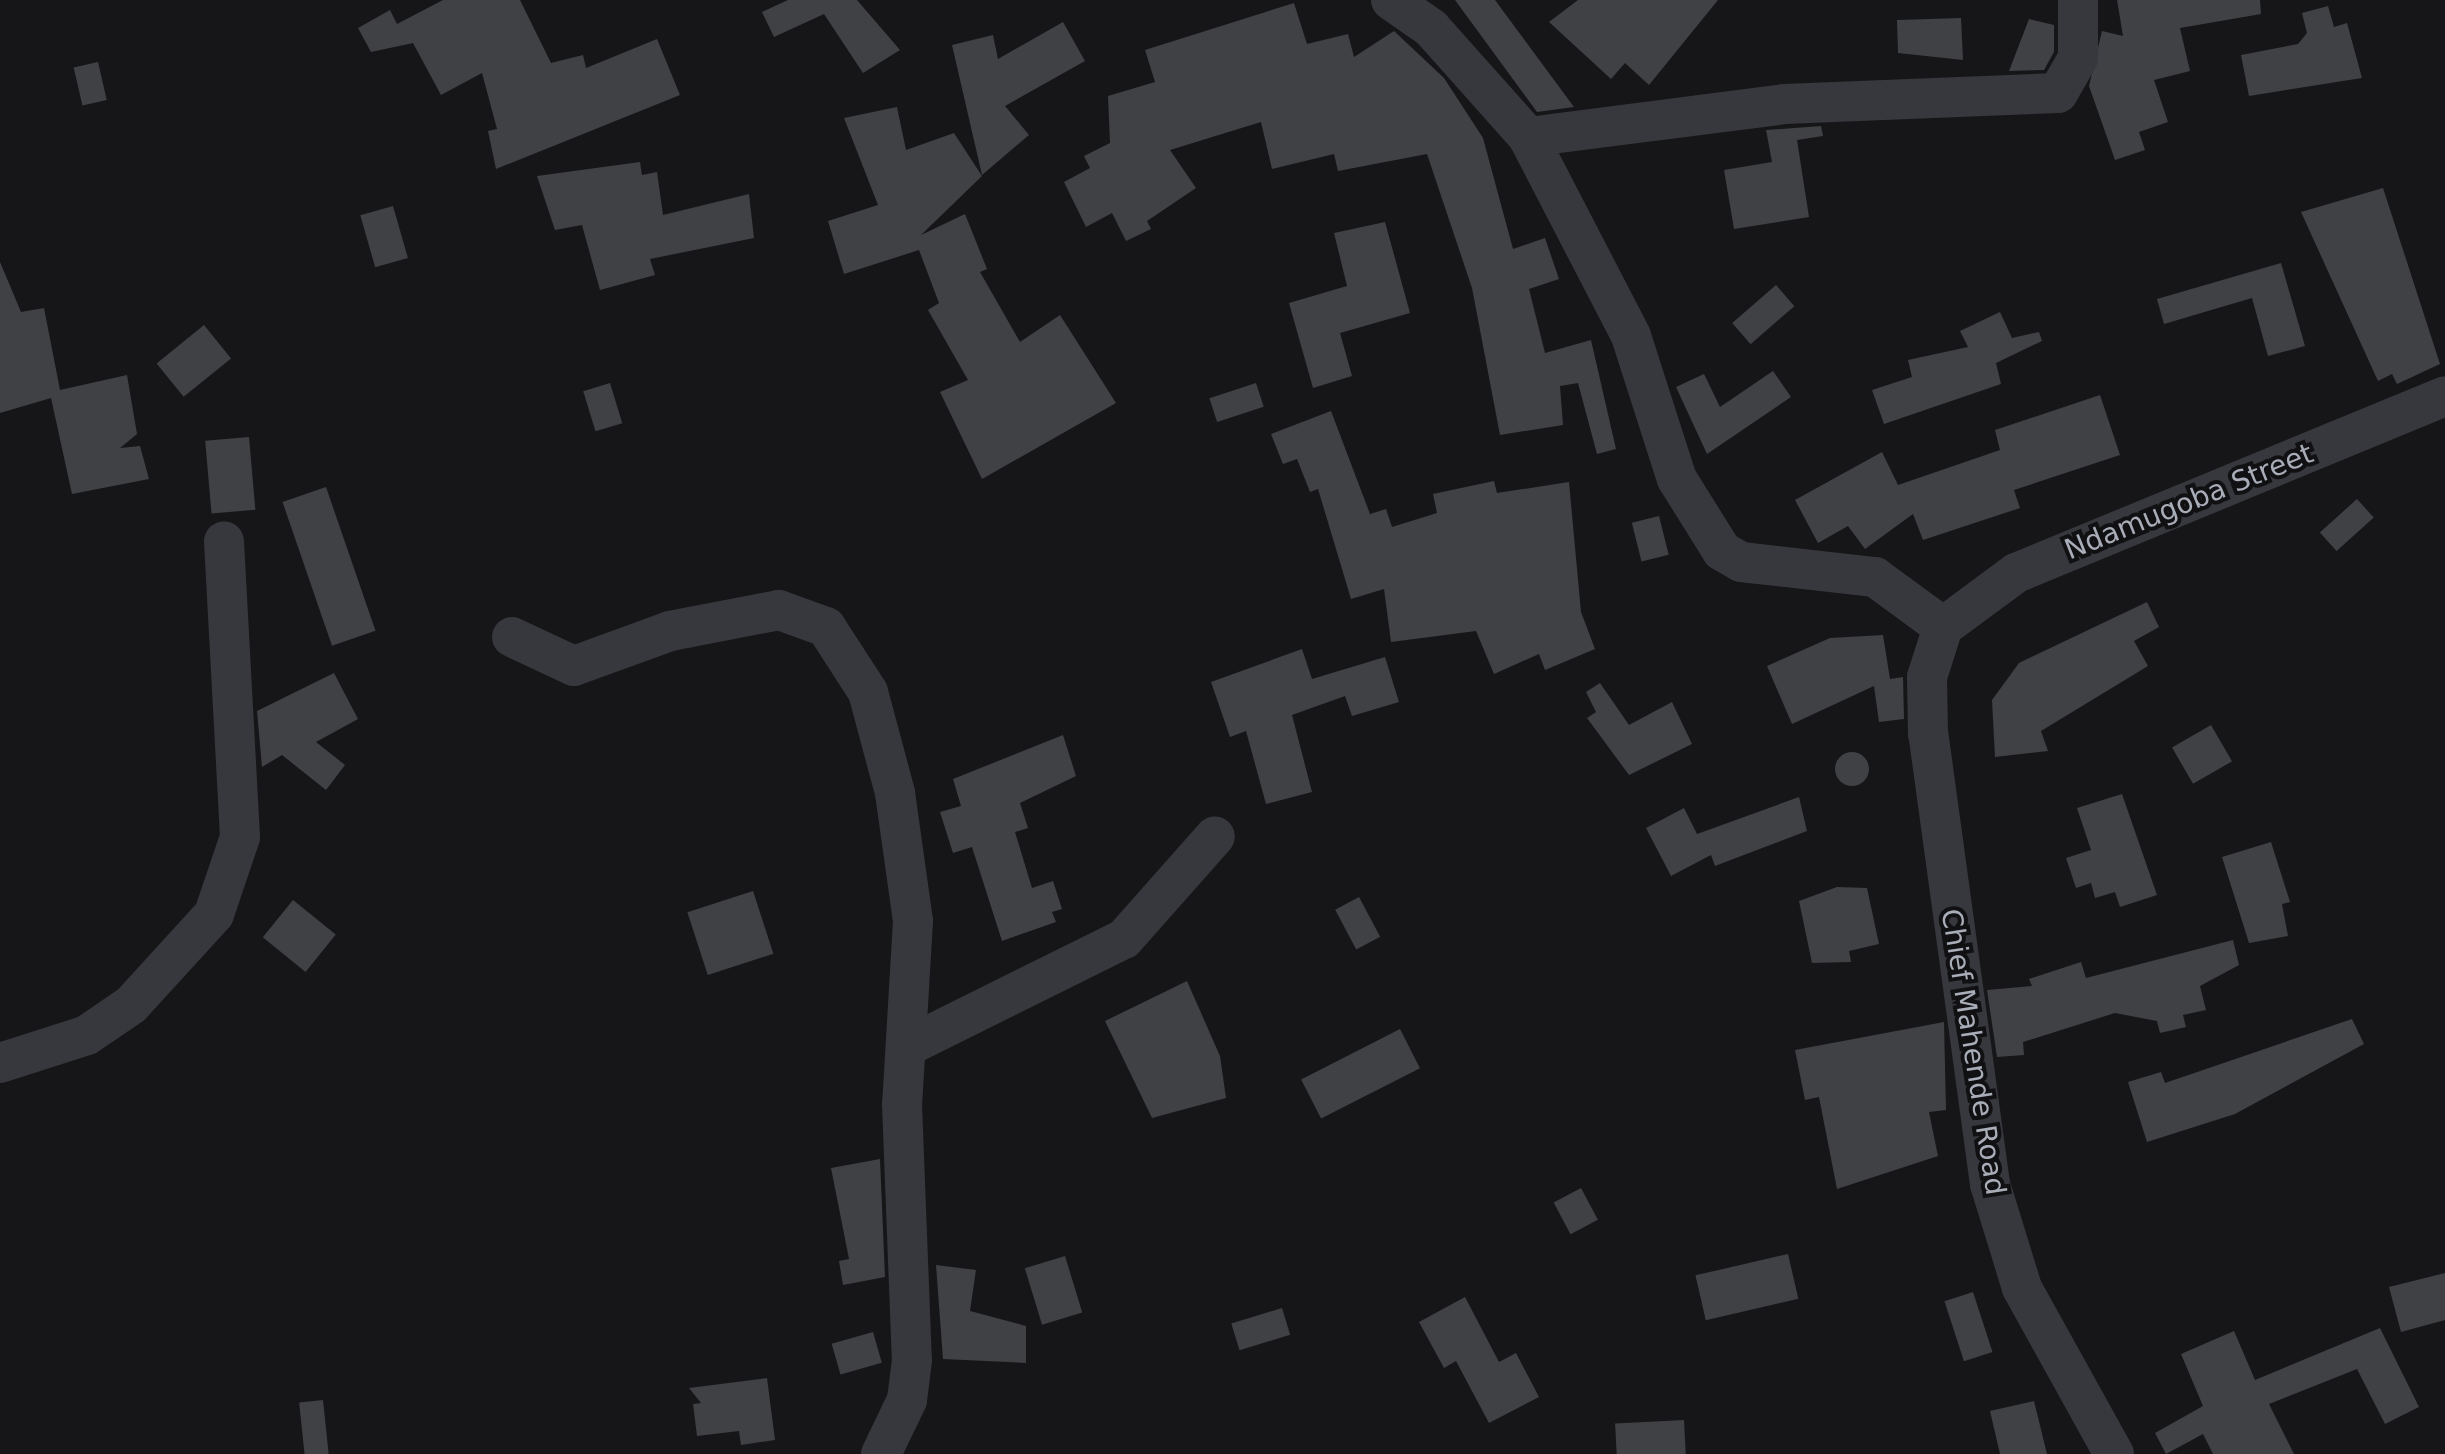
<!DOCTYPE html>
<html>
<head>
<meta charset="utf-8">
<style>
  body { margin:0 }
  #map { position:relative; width:2445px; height:1454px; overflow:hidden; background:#161618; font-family:"DejaVu Sans",sans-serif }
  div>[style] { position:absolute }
  .building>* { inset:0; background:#404145; transform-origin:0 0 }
  .round { border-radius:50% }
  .minor>* { height:40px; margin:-20px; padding:0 20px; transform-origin:20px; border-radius:20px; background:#37383d }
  span { translate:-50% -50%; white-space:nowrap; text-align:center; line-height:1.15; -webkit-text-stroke:8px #111113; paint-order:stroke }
  .street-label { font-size:28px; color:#a8adb8 }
</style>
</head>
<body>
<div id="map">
  <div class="building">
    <div style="clip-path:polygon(443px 0,520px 0,551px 63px,583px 55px,586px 68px,657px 39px,680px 95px,496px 169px,488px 131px,497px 129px,482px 73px,441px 95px,413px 43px,371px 52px,358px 28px,390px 10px,397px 24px)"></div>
    <div style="clip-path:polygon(788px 0,857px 0,900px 50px,863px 73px,824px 14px,774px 37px,762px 12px)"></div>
    <div style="clip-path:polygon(1455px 0,1495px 0,1574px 107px,1537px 112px)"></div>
    <div style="clip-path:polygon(1578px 0,1718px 0,1649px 85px,1625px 63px,1611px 79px,1549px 22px)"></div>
    <div style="clip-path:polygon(2117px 0,2260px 0,2261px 14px,2180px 28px,2190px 71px,2154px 80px,2168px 122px,2139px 132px,2145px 150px,2115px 160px,2089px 86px,2102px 31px,2123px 36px)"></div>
    <div style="clip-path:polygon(1294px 3px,1307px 44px,1348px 34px,1354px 57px,1394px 31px,1444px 78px,1483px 138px,1513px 249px,1545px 238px,1559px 279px,1529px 289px,1545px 353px,1591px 340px,1616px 449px,1597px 454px,1578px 383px,1560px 386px,1563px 425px,1500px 435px,1472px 288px,1427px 154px,1338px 171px,1334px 154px,1272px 169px,1261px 122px,1170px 150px,1196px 188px,1147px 221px,1151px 229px,1126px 241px,1112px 213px,1086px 227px,1064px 182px,1090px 168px,1084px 156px,1110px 143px,1108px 96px,1155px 82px,1145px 50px)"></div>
    <div style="clip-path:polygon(2328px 6px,2334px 27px,2347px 23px,2362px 78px,2249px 96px,2241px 55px,2298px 44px,2307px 33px,2302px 13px)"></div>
    <div style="clip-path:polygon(1961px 18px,1963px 60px,1898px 53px,1897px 20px)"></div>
    <div style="clip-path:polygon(2029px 19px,2054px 25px,2054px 52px,2044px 70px,2009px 71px)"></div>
    <div style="clip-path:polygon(1063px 22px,1085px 61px,1005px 106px,1029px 135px,982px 175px,952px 45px,993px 35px,998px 59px)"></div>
    <div style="left:98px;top:62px;width:39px;height:25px;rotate:77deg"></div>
    <div style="clip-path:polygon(897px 107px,906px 150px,954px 133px,982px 176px,921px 235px,965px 214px,987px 269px,980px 272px,1020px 342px,1060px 315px,1116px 403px,982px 479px,940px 392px,968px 380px,928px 310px,939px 303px,919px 250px,844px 274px,828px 221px,878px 205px,844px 118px)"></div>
    <div style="clip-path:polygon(1821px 126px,1823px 136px,1797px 140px,1809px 217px,1734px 229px,1724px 170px,1772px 162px,1766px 130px)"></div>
    <div style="clip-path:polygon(640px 162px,642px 175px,657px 172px,663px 215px,749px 194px,754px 238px,650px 259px,655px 275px,600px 290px,582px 225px,555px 230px,537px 176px)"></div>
    <div style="clip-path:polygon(2383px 188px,2440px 364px,2397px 384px,2392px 374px,2378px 381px,2301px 212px)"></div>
    <div style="left:393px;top:206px;width:54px;height:34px;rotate:74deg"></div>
    <div style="clip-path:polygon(1385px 222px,1410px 313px,1340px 333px,1352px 376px,1313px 388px,1289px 303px,1347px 286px,1334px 233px)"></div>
    <div style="clip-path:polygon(0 262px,21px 312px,44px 308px,60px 390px,127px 375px,137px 434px,120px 448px,140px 446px,149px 479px,72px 494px,51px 398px,0 413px)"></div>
    <div style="clip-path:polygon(2281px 263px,2305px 346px,2268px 356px,2252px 298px,2164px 324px,2157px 299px)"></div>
    <div style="left:1776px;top:285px;width:28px;height:58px;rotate:49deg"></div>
    <div style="clip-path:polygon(2000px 312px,2012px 338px,2039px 332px,2042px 341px,1996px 363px,2001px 384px,1884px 424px,1872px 390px,1912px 377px,1908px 360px,1968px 347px,1960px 331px)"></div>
    <div style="left:204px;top:325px;width:43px;height:61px;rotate:51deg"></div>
    <div style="clip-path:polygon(1773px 371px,1791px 397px,1707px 454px,1676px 387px,1704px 374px,1720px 407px)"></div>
    <div style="left:610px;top:383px;width:42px;height:28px;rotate:73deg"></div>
    <div style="left:1256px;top:383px;width:25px;height:49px;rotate:72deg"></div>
    <div style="clip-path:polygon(2100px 395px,2120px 455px,2014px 490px,2020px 508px,1923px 540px,1913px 514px,1865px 549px,1848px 526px,1818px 543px,1795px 500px,1882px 452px,1898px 485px,2000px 450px,1995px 430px)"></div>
    <div style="clip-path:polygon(1331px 411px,1370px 514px,1386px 509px,1392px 527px,1437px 513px,1433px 494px,1494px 481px,1497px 493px,1569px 482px,1581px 612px,1595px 649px,1545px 670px,1539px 654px,1494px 674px,1476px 631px,1391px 642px,1384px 589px,1351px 599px,1318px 489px,1310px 492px,1297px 459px,1283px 464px,1271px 434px)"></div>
    <div style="left:249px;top:437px;width:73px;height:44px;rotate:85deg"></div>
    <div style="left:326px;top:487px;width:152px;height:46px;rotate:71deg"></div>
    <div style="left:2357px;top:499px;width:25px;height:50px;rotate:48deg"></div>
    <div style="left:1659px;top:516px;width:40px;height:28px;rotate:76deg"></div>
    <div style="clip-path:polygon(2147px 602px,2159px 627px,2134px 641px,2148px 666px,2041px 731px,2048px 751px,1995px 757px,1992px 700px,2019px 663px)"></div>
    <div style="clip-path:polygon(1883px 635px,1890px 679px,1903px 677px,1904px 719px,1879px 722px,1874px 686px,1792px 724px,1767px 666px,1830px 638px)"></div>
    <div style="clip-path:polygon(1302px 649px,1312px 679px,1385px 657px,1399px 702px,1352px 716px,1345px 696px,1292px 715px,1312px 792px,1266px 804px,1246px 731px,1230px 737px,1211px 682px)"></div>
    <div style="clip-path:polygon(334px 673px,358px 719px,316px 742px,345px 765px,326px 790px,282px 755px,262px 767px,257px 711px)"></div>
    <div style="clip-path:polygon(1600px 683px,1629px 725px,1672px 702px,1692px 744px,1629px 775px,1587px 718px,1596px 712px,1586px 692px)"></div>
    <div style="left:2211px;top:725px;width:42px;height:45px;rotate:60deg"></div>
    <div style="clip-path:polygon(1063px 735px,1076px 776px,1020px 803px,1028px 828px,1015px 832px,1032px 888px,1053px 881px,1062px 909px,1052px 912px,1056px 922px,1002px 941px,972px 847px,953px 853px,940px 812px,961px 806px,953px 779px)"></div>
    <div class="round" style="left:1835px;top:752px;width:34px;height:34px"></div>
    <div style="clip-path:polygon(2122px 794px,2157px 895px,2120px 907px,2115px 892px,2095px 898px,2091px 883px,2076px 888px,2066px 858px,2091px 850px,2077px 808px)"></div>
    <div style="clip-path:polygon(1799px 797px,1807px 831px,1715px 866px,1711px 855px,1671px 876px,1646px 828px,1684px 808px,1697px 834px)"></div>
    <div style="clip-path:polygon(2271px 842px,2290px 902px,2282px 904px,2288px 936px,2249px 943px,2222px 857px)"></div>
    <div style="clip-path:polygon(1837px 887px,1867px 888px,1879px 944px,1849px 951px,1851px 962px,1812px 963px,1799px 901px)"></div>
    <div style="left:753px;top:891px;width:66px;height:69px;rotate:72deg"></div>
    <div style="left:1359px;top:897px;width:45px;height:27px;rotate:62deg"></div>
    <div style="left:293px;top:900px;width:55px;height:48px;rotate:39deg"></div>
    <div style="clip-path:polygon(2233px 940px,2239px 965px,2200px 986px,2206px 1010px,2183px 1015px,2186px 1027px,2160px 1033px,2157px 1021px,2115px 1013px,2023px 1042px,2024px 1055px,1997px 1057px,1987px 990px,2032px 986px,2029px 979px,2081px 962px,2086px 978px)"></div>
    <div style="clip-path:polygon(1187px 981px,1220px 1056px,1226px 1098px,1152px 1118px,1105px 1021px)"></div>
    <div style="clip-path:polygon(2352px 1019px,2364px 1044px,2235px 1114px,2147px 1142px,2128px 1082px,2161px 1072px,2165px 1083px)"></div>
    <div style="clip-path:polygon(1944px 1022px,1946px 1110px,1929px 1112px,1938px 1156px,1837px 1189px,1819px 1097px,1805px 1100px,1795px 1050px)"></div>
    <div style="left:1400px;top:1029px;width:44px;height:111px;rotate:63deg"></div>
    <div style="clip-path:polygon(880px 1159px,885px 1277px,843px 1285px,839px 1261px,849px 1259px,831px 1168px)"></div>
    <div style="left:1581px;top:1188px;width:36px;height:31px;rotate:62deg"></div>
    <div style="left:1788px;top:1254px;width:46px;height:95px;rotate:77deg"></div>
    <div style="left:1065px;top:1256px;width:59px;height:42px;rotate:73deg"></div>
    <div style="clip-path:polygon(936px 1265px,976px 1270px,970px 1311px,1026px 1326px,1026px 1363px,943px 1359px)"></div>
    <div style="clip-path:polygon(2445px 1273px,2445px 1320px,2401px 1332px,2389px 1287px)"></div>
    <div style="left:1973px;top:1292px;width:63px;height:30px;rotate:72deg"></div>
    <div style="clip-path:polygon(1465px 1297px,1499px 1362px,1516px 1353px,1539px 1397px,1489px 1423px,1456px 1361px,1444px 1368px,1419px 1322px)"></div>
    <div style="left:1282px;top:1308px;width:28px;height:53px;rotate:73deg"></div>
    <div style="clip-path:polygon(2380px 1328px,2419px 1407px,2385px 1424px,2357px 1369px,2269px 1404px,2294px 1454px,2213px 1454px,2203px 1434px,2166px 1454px,2155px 1433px,2203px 1406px,2181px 1354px,2234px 1331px,2255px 1380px)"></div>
    <div style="left:873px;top:1332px;width:32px;height:43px;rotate:74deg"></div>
    <div style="clip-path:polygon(767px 1378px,775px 1440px,741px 1445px,739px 1431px,697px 1436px,693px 1404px,701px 1403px,689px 1388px)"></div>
    <div style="left:323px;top:1400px;width:54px;height:24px;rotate:84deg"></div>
    <div style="clip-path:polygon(2034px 1401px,2047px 1454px,2000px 1454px,1990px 1411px)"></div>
    <div style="left:1684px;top:1420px;width:34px;height:69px;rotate:87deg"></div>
  </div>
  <div class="minor">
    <div style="left:1391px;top:0;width:49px;rotate:35deg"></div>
    <div style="left:1431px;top:28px;width:146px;rotate:48.3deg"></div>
    <div style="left:1528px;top:137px;width:224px;rotate:62.6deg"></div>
    <div style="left:1631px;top:336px;width:150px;rotate:72.2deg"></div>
    <div style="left:1677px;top:479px;width:85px;rotate:58deg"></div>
    <div style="left:1722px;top:551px;width:22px;rotate:30deg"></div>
    <div style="left:1741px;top:562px;width:135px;rotate:6.4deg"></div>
    <div style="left:1875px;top:577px;width:84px;rotate:36.3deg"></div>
    <div style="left:1528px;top:137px;width:258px;rotate:-7.3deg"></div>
    <div style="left:1784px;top:104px;width:274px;rotate:-2.3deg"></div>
    <div style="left:2058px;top:93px;width:40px;rotate:-60.3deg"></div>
    <div style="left:2078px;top:58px;width:58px;rotate:-90deg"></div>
    <div style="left:512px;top:637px;width:68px;rotate:25.1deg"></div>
    <div style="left:574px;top:666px;width:102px;rotate:-20deg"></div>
    <div style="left:670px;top:631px;width:111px;rotate:-10.9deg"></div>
    <div style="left:779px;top:610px;width:50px;rotate:19.9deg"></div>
    <div style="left:826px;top:627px;width:77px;rotate:57.1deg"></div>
    <div style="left:868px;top:692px;width:105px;rotate:75deg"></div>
    <div style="left:895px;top:793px;width:129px;rotate:82deg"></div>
    <div style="left:913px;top:921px;width:183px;rotate:93.4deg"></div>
    <div style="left:902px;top:1104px;width:256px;rotate:87.8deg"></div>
    <div style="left:912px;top:1360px;width:40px;rotate:97.1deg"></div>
    <div style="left:907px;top:1400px;width:60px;rotate:115.7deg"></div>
    <div style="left:908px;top:1046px;width:241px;rotate:-26.4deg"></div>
    <div style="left:1124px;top:939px;width:137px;rotate:-48.5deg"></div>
    <div style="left:0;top:1063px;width:91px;rotate:-17.8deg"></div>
    <div style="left:87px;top:1035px;width:53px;rotate:-34.3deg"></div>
    <div style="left:131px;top:1005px;width:123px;rotate:-47.6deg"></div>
    <div style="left:214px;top:914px;width:81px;rotate:-71.3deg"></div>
    <div style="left:240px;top:837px;width:296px;rotate:-93.1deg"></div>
    <div style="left:2114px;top:1454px;width:190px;rotate:-119deg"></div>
    <div style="left:2022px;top:1288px;width:109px;rotate:-107.1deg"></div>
    <div style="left:1990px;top:1184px;width:454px;rotate:-97.8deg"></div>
    <div style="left:1928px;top:734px;width:57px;rotate:-91deg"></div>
    <div style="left:1927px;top:677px;width:52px;rotate:-72.3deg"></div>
    <div style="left:1943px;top:627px;width:91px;rotate:-36.5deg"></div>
    <div style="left:2016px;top:573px;width:464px;rotate:-22.4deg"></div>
  </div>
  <div class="street-label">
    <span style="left:2189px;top:502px;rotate:-22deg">Ndamugoba Street</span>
    <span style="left:1973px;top:1052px;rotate:81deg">Chief Mahende Road</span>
  </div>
</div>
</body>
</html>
